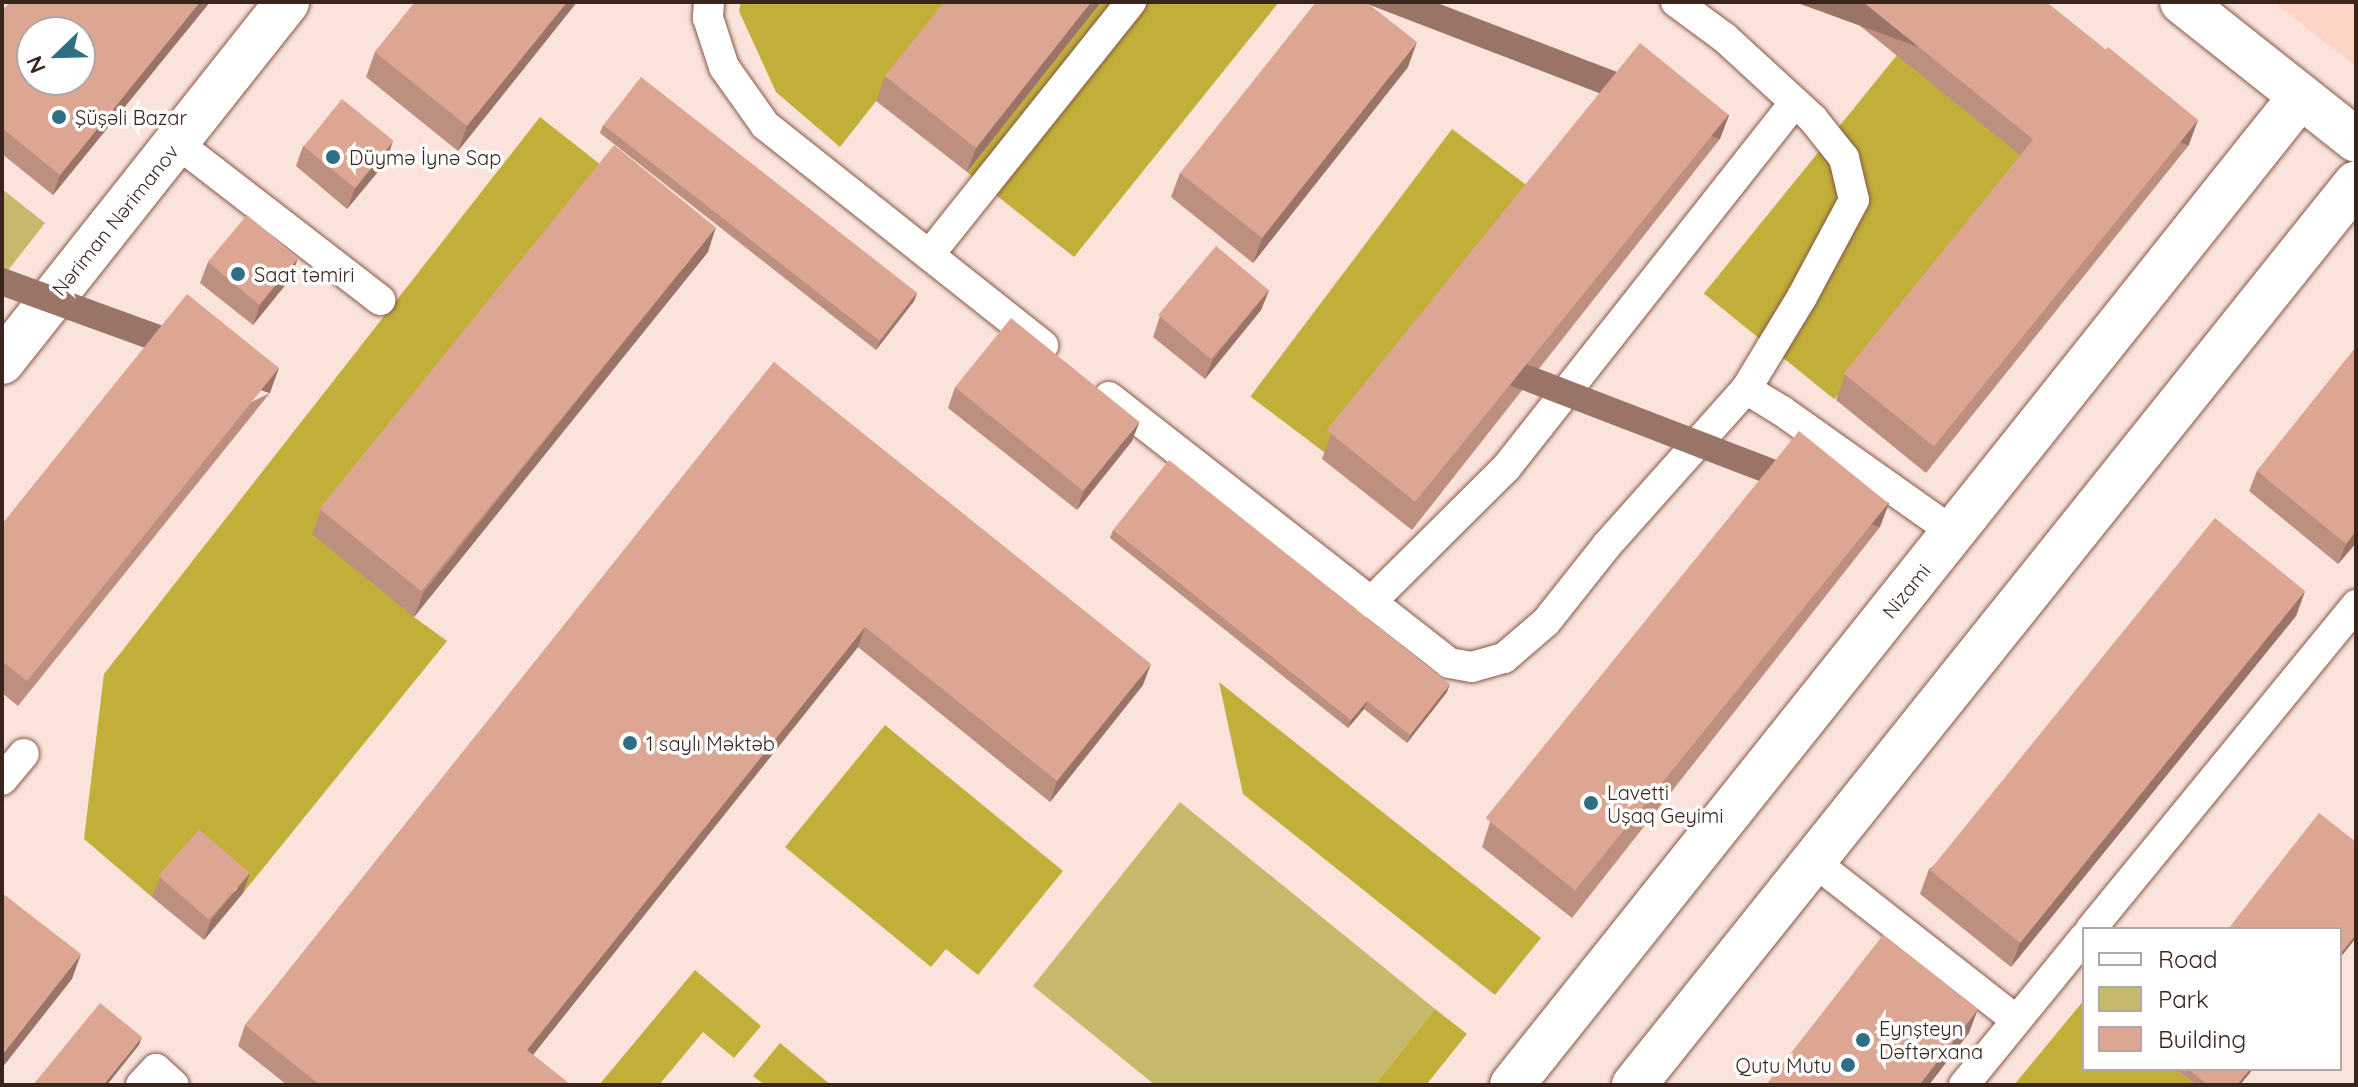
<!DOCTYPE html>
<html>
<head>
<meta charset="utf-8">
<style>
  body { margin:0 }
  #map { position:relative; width:2358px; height:1087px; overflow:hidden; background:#fae3db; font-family:Quicksand,sans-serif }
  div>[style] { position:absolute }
  .built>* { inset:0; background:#fcd5c7 }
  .green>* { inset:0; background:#c5b96c }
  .forest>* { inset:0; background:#c1af3a; transform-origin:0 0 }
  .roads { filter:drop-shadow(0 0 2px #865645) drop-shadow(0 0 2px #865645) }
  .service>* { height:30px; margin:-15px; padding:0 15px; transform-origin:15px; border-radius:15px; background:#fff }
  .tertiary>* { height:44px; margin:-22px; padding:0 22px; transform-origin:22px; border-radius:22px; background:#fff }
  .secondary>* { height:44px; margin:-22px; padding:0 22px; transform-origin:22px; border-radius:22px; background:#fff }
  .wall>* { inset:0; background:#bd8f7e }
  .shaded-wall>* { inset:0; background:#9a7467; transform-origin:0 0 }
  .building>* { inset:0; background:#dca693; transform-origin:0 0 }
  .dots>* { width:22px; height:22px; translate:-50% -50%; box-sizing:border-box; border:4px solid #fff; border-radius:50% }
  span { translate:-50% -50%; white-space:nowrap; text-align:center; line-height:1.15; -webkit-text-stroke:7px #fff; paint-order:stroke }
  .poi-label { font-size:20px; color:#3a251d }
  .left { translate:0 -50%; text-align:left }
  .right { translate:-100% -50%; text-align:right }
  .street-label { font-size:20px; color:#3a251d }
  .frame { position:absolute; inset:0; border:4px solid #3a251d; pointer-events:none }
  .legend { position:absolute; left:2082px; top:927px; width:260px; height:144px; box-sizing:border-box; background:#fff; border:2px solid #b0a8a5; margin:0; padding:10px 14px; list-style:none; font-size:24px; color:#3a251d }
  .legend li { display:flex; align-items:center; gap:16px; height:40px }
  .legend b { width:40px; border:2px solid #b0a8a5 }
  .north { position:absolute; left:16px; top:16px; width:80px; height:80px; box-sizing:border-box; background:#fff; border:2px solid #b0a8a5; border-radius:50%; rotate:247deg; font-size:22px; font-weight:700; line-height:32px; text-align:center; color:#3a251d }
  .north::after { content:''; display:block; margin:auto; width:28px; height:36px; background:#2e6f83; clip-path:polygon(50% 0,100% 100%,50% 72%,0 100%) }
</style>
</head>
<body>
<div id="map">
  <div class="built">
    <div style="clip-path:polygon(2273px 2px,2356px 2px,2356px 66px)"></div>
  </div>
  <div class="green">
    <div style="clip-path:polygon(2px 189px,45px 223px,2px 278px)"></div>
    <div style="clip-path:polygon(1180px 802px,1435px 1009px,1375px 1085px,1155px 1085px,1033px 986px)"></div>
  </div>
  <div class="forest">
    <div style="clip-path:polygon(741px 2px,954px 2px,840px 147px,776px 92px,739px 11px)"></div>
    <div style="clip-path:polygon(1101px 2px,1279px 2px,1074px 257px,967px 172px)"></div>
    <div style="left:1897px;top:55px;width:168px;height:307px;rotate:39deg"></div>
    <div style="clip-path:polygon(540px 117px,606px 169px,414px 617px,447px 641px,243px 893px,191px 850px,152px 897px,84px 839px,104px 674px)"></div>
    <div style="left:1452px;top:129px;width:102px;height:335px;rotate:37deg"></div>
    <div style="clip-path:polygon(1219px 682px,1541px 938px,1495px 995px,1243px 794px)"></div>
    <div style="clip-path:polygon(885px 725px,1063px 871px,978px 975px,946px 949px,931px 967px,785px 847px)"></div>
    <div style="clip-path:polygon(695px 970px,761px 1026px,734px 1058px,703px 1032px,659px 1085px,599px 1085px)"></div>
    <div style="clip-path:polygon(2084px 1000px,2084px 1069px,2175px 1069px,2196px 1085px,2014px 1085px)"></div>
    <div style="clip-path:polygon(1435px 1009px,1467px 1034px,1426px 1085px,1375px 1085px)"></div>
    <div style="clip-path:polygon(780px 1043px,831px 1085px,765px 1085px,753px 1076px)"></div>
  </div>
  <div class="roads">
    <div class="service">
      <div style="left:709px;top:2px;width:16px;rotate:94deg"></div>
      <div style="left:708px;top:18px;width:52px;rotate:71.9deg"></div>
      <div style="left:724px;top:67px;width:71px;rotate:54.7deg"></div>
      <div style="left:765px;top:125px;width:355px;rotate:38.4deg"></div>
      <div style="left:1676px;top:2px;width:61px;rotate:36.3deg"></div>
      <div style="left:1725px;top:38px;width:120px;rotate:42.6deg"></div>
      <div style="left:1813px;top:119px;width:50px;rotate:51.5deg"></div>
      <div style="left:1844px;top:158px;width:43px;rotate:76.6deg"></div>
      <div style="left:1854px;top:200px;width:110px;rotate:118.2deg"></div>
      <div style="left:1802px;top:297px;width:108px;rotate:121.3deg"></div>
      <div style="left:1746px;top:389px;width:42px;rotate:31.4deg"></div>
      <div style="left:1782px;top:411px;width:209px;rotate:35.3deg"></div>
      <div style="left:177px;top:143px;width:257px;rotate:37.7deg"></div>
      <div style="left:929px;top:255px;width:324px;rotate:-51.4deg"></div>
      <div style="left:1109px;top:397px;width:432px;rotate:38deg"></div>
      <div style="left:1449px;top:663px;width:23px;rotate:10deg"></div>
      <div style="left:1472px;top:667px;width:33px;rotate:-16deg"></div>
      <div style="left:1504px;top:658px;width:55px;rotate:-40.6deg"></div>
      <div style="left:1546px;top:622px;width:98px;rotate:-51.6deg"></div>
      <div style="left:1607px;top:545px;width:209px;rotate:-48.3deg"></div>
      <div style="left:1370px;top:603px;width:192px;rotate:-44.8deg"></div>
      <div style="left:1506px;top:468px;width:466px;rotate:-51.7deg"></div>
      <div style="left:2px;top:780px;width:34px;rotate:-50deg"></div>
      <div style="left:1812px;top:860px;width:259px;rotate:38.1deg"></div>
      <div style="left:2091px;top:929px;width:419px;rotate:-50.7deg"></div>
      <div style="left:141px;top:1085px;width:22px;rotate:-47deg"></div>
      <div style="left:156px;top:1069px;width:24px;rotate:42deg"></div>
      <div style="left:1964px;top:1085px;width:190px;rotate:-50.8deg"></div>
    </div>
    <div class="tertiary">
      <div style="left:2182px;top:2px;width:222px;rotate:38.4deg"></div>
      <div style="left:1512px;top:1085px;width:1265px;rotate:-51.42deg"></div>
      <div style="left:1634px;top:1085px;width:1155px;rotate:-51.32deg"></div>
    </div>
    <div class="secondary">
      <div style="left:2px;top:362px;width:459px;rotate:-51.6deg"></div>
    </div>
  </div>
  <div class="wall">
    <div style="clip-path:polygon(210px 2px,53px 195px,2px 154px,2px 11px)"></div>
    <div style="clip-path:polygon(415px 2px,577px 2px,458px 151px,366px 77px,375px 52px)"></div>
    <div style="clip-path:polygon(1101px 2px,967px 172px,876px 101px,885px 76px)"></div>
    <div style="clip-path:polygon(1840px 2px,2046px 2px,2106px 50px,2189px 145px,1926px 473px,1836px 400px,1845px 375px,2021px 156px,1838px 8px)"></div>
    <div style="clip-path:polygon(1408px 67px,1253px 263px,1171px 197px,1180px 173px)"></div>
    <div style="clip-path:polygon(1729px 115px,1720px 139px,1412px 530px,1322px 459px,1331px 434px)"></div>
    <div style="clip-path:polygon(603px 125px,917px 293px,914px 301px,876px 350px,600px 133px)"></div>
    <div style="clip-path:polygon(303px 146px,386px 162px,347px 209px,296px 166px)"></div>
    <div style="clip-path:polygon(708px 252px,414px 617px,312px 534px,321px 510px)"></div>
    <div style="clip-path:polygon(208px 262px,291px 278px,253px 325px,200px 283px)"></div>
    <div style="clip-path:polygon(1269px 290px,1261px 310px,1205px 379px,1153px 337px,1160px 316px)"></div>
    <div style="clip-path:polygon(2356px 347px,2356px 543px,2338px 564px,2249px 491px,2257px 471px)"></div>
    <div style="clip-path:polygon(774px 362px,1143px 685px,1050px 802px,858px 647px,533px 1055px,571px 1085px,287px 1085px,238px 1046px,245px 1025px)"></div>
    <div style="clip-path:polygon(955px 387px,1132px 441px,1077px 510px,948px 408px)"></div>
    <div style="clip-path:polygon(270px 393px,18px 706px,2px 693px,2px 524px)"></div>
    <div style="clip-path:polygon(1889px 503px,1880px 527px,1572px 918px,1482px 847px,1490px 822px)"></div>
    <div style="clip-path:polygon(1113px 530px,1447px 692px,1407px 743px,1364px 709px,1348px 728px,1110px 538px)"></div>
    <div style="clip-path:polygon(2305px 591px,2296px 616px,2011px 967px,1920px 894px,1929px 869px)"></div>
    <div style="clip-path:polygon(160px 877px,243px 893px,204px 940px,152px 897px)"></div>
    <div style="clip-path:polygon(2175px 1069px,2253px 1069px,2240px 1085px,2196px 1085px)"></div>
  </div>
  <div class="shaded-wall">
    <div style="clip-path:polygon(200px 2px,210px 2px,53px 195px,60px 175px)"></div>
    <div style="clip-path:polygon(567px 2px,577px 2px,458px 151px,467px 126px)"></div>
    <div style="clip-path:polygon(1091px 2px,1101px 2px,967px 172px,976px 148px)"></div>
    <div style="clip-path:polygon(1417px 42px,1408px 67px,1253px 263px,1262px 238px)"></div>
    <div style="left:1729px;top:115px;width:26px;height:498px;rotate:111deg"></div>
    <div style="left:2198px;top:120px;width:27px;height:420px;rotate:110deg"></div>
    <div style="clip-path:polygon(393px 141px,386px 162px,347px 209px,355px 189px)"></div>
    <div style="clip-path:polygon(716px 227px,708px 252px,414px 617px,423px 593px)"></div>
    <div style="clip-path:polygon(298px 258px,291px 278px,253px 325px,260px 305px)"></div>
    <div style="clip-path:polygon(1269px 290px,1261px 310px,1205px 379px,1213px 359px)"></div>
    <div style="clip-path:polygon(917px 293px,914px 301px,876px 350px,879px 343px)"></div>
    <div style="left:279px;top:368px;width:27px;height:402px;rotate:110deg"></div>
    <div style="clip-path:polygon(1140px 421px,1132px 441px,1077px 510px,1084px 490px)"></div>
    <div style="left:1889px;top:503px;width:26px;height:498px;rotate:111deg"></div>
    <div style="clip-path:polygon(2356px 531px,2356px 543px,2338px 564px,2346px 544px)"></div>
    <div style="clip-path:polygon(2305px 591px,2296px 616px,2011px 967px,2020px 943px)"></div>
    <div style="clip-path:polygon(865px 627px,858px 647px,520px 1071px,527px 1050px)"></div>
    <div style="clip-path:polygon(1151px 664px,1143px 685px,1050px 802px,1057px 781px)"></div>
    <div style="clip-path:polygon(1450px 684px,1447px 692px,1407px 743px,1410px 735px)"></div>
    <div style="clip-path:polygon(1367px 701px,1364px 709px,1348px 728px,1351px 720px)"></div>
    <div style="clip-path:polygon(250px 873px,243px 893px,204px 940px,211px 920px)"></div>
    <div style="clip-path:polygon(2356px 934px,2356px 938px,2340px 958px,2340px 954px)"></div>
    <div style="clip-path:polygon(81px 954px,72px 979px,2px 1068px,2px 1055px)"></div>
    <div style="clip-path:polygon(1978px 1009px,1969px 1033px,1929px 1085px,1919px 1085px)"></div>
    <div style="clip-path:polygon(142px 1037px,139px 1045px,107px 1085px,103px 1085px)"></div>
    <div style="clip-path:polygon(2250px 1069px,2253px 1069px,2240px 1085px,2237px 1085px)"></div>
  </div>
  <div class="building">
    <div style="clip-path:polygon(evenodd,10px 2px,200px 2px,60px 175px,2px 128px,2px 11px,10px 2px,32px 32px,80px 32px,80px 80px,32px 80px,32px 32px)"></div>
    <div style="clip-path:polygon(415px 2px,567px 2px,467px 126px,375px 52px)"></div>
    <div style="clip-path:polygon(944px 2px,1091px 2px,976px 148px,885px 76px)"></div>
    <div style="clip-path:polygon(1316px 2px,1366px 2px,1417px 42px,1262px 238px,1180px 173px)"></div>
    <div style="clip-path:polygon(1863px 2px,2046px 2px,2106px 50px,2034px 140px)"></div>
    <div style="left:1640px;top:43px;width:114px;height:498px;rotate:39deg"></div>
    <div style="left:2108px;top:47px;width:116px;height:420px;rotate:39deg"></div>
    <div style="left:641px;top:77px;width:350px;height:61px;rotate:38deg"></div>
    <div style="left:342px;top:99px;width:66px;height:61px;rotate:39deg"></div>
    <div style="left:614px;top:145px;width:131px;height:468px;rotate:39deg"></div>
    <div style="left:247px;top:215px;width:67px;height:61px;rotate:40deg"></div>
    <div style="left:1216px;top:246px;width:69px;height:90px;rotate:40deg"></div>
    <div style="clip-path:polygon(187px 294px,279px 368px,27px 681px,2px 661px,2px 524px)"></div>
    <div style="left:1011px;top:318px;width:165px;height:89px;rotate:39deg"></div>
    <div style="clip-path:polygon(2356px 347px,2356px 531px,2346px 544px,2257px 471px)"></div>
    <div style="clip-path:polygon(774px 362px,1151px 664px,1057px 781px,865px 627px,527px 1050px,571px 1085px,320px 1085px,245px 1025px)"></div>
    <div style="left:1799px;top:431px;width:115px;height:498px;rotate:39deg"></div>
    <div style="clip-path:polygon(1169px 460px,1450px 684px,1410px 735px,1367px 701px,1351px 720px,1113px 530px)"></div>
    <div style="left:2215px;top:518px;width:116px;height:453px;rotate:39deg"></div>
    <div style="clip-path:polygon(2319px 813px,2356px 842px,2356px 934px,2340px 954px,2340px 929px,2228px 929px)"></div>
    <div style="left:199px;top:829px;width:67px;height:62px;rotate:41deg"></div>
    <div style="clip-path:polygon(2px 893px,81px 954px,2px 1055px)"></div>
    <div style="clip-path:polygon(1883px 935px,1978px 1009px,1919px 1085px,1766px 1085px)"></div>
    <div style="clip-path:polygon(100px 1003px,142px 1037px,103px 1085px,33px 1085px)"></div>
    <div style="clip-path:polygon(2188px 1069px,2250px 1069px,2237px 1085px,2208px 1085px)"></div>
  </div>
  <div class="dots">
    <div style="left:59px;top:117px;background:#2e6f83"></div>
    <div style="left:333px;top:157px;background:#2e6f83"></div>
    <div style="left:238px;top:274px;background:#2e6f83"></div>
    <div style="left:630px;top:743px;background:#2e6f83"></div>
    <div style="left:1591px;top:803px;background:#2e6f83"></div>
    <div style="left:1863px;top:1040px;background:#2e6f83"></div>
    <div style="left:1848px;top:1065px;background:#2e6f83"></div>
  </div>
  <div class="poi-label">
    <span class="left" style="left:75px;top:117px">Şüşəli Bazar</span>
    <span class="left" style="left:349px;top:157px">Düymə İynə Sap</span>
    <span class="left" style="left:254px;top:274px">Saat təmiri</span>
    <span class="left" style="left:646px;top:743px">1 saylı Məktəb</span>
    <span class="left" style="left:1607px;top:804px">Lavetti<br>Uşaq Geyimi</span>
    <span class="left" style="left:1879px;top:1040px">Eynşteyn<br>Dəftərxana</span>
    <span class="right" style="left:1832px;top:1065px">Qutu Mutu</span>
  </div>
  <div class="street-label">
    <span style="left:115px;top:220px;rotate:-51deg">Nəriman Nərimanov</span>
    <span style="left:1906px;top:591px;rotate:-51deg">Nizami</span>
  </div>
  <div class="frame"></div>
  <ul class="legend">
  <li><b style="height:10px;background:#fff"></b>Road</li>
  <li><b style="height:22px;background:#c5b96c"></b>Park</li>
  <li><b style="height:22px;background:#dca693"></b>Building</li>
  </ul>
  <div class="north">N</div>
</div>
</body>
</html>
